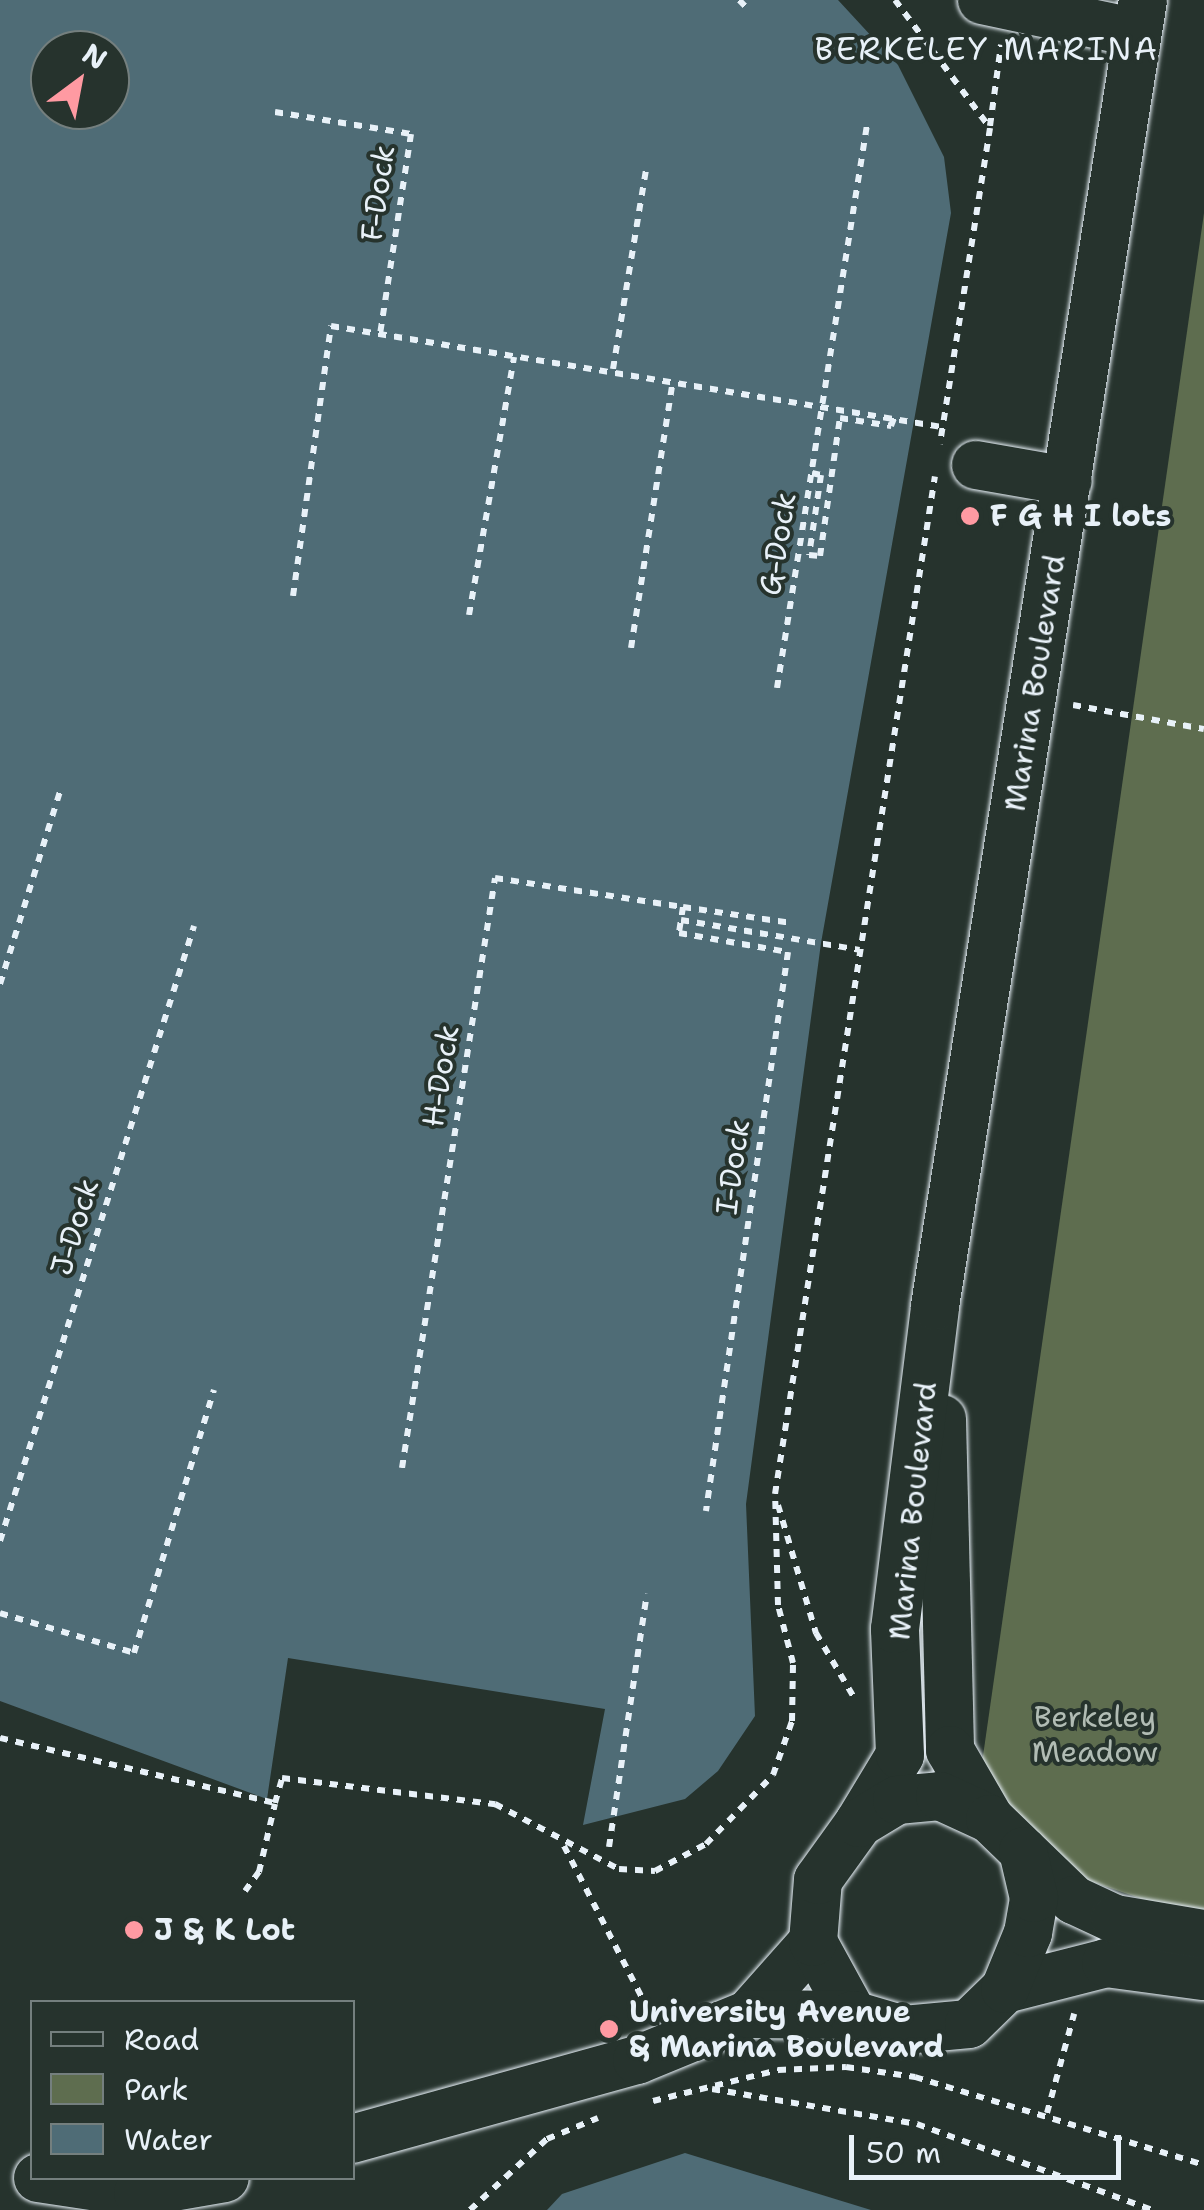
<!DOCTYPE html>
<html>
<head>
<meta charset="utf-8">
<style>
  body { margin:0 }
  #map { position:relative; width:1204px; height:2210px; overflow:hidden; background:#26332d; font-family:"Shantell Sans",sans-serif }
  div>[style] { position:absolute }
  .green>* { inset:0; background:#5e6d4f }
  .water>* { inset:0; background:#4f6c76 }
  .path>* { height:6px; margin-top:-3px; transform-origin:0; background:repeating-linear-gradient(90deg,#e8f1f8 0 8px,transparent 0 16px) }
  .roads { filter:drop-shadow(0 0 2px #e8f1f8) drop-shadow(0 0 2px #e8f1f8) }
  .minor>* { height:48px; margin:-24px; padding:0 24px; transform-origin:24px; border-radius:24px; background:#26332d }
  .dots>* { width:28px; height:28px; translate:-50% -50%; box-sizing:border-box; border:5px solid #26332d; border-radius:50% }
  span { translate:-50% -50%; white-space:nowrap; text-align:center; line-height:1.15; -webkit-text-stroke:8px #26332d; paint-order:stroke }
  .street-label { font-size:30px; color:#e8f1f8 }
  .poi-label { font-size:30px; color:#e8f1f8; font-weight:700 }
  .left { translate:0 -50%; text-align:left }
  .park-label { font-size:30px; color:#b1bcb4 }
  .neighbourhood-label { font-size:32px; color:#e8f1f8; letter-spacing:2.5px }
  .legend { position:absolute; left:30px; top:2000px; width:325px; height:180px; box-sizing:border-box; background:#26332d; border:2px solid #747f7e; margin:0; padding:12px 18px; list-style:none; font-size:30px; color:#e8f1f8 }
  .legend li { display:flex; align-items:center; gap:20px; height:50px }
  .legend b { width:50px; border:2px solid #747f7e }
  .north { position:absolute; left:30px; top:30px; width:100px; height:100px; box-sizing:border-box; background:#26332d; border:2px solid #747f7e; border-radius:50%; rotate:32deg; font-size:28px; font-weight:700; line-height:40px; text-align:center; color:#e8f1f8 }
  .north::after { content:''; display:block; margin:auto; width:35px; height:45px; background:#ff9aa2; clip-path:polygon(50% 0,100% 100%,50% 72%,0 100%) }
  .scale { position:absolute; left:849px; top:2135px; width:272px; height:45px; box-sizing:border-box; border:5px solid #e8f1f8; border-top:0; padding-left:12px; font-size:30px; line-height:35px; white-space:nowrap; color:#e8f1f8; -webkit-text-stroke:8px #26332d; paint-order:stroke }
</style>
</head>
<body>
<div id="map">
  <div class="green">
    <div style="clip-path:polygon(1204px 213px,1204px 1920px,1069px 1874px,1029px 1844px,982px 1763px)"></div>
  </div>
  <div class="water">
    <div style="clip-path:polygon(evenodd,0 0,838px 0,898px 65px,944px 157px,951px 213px,821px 943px,746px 1504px,755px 1716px,718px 1771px,685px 1799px,583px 1825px,605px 1709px,288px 1658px,267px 1799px,0 1701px,0 0,50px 50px,110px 50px,110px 110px,50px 110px,50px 50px)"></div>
    <div style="clip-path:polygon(685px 2153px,871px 2210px,547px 2210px,562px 2194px)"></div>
  </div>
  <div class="path">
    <div style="left:739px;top:0;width:11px;rotate:45deg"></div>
    <div style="left:895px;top:0;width:159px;rotate:53.4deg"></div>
    <div style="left:990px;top:128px;width:320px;rotate:99deg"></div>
    <div style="left:275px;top:112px;width:138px;rotate:9.2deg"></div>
    <div style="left:411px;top:134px;width:202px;rotate:98.8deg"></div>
    <div style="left:990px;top:126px;width:82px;rotate:-82.3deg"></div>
    <div style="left:613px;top:369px;width:202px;rotate:-80.6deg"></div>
    <div style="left:812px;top:473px;width:9px;rotate:13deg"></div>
    <div style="left:821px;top:475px;width:81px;rotate:98.5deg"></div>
    <div style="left:809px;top:555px;width:11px;rotate:5deg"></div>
    <div style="left:820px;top:556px;width:139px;rotate:-81.8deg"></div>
    <div style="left:840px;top:418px;width:52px;rotate:8.9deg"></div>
    <div style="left:891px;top:426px;width:9px;rotate:-69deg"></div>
    <div style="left:293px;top:596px;width:273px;rotate:-82deg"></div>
    <div style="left:331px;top:326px;width:619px;rotate:9.39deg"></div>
    <div style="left:469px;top:615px;width:262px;rotate:-80.1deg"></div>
    <div style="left:631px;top:648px;width:270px;rotate:-81.1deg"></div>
    <div style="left:777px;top:688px;width:570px;rotate:-80.92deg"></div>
    <div style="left:1073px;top:705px;width:133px;rotate:10.4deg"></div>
    <div style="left:683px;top:907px;width:110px;rotate:8.4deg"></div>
    <div style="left:681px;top:920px;width:181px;rotate:9.5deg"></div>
    <div style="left:0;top:984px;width:202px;rotate:-72.7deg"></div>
    <div style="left:402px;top:1468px;width:597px;rotate:-81.04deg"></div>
    <div style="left:495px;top:878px;width:190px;rotate:8.8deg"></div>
    <div style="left:683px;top:907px;width:26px;rotate:99deg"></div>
    <div style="left:679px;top:933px;width:111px;rotate:9.9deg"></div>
    <div style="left:788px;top:952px;width:565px;rotate:98.35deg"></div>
    <div style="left:778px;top:1505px;width:134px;rotate:73.5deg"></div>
    <div style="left:816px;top:1633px;width:79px;rotate:59.5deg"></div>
    <div style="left:0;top:1541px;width:645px;rotate:-72.49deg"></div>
    <div style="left:0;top:1613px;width:140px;rotate:16.6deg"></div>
    <div style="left:134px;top:1653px;width:275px;rotate:-73.1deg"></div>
    <div style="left:0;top:1738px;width:283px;rotate:13.3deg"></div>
    <div style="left:275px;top:1803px;width:26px;rotate:-74deg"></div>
    <div style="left:282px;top:1778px;width:215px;rotate:7deg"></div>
    <div style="left:495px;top:1804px;width:140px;rotate:27.7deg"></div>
    <div style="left:619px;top:1869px;width:36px;rotate:3deg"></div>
    <div style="left:655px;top:1871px;width:58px;rotate:-27.9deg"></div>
    <div style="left:706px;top:1844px;width:96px;rotate:-45.8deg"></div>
    <div style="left:773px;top:1775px;width:57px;rotate:-70.6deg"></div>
    <div style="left:792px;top:1721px;width:58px;rotate:-89deg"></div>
    <div style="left:793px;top:1663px;width:60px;rotate:-104.5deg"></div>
    <div style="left:778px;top:1605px;width:111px;rotate:-91.5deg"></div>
    <div style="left:775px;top:1494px;width:1030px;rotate:-81.07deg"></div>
    <div style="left:564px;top:1846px;width:188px;rotate:62.8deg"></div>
    <div style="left:609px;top:1847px;width:256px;rotate:-81.5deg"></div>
    <div style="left:245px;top:1891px;width:24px;rotate:-54deg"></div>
    <div style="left:259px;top:1872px;width:70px;rotate:-76.8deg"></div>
    <div style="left:712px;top:2089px;width:208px;rotate:9.7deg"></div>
    <div style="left:917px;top:2124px;width:250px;rotate:20.1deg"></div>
    <div style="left:653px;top:2101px;width:129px;rotate:-13.9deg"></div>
    <div style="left:778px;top:2070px;width:68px;rotate:-2.5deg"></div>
    <div style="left:846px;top:2067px;width:70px;rotate:8.2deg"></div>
    <div style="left:915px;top:2077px;width:302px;rotate:16.9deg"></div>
    <div style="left:1047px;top:2113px;width:103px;rotate:-74.7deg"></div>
    <div style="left:470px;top:2210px;width:105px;rotate:-42.7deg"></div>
    <div style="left:547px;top:2139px;width:55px;rotate:-22.4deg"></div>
  </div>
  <div class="roads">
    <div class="minor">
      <div style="left:982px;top:0;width:158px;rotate:12deg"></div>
      <div style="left:976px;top:465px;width:93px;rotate:9.9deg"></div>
      <div style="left:942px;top:1419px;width:331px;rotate:88.6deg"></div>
      <div style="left:950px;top:1750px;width:80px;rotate:59.9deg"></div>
      <div style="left:859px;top:1823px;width:79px;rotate:-58.9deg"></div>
      <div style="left:900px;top:1755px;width:126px;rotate:-92.3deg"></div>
      <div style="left:895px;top:1629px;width:325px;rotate:-82.9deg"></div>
      <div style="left:935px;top:1306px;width:1322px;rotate:-80.95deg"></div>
      <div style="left:1005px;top:1989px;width:104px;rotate:-14.4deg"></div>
      <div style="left:1106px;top:1963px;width:99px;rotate:7.6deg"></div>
      <div style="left:749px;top:2014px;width:96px;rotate:-48.4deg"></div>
      <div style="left:853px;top:2015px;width:83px;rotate:-118.7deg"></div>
      <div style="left:813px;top:1942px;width:62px;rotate:-85.4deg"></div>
      <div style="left:818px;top:1880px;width:70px;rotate:-54.3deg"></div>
      <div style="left:859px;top:1823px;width:44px;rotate:-31.2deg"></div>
      <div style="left:897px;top:1800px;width:43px;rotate:-5.3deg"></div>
      <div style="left:940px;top:1796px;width:55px;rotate:24.7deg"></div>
      <div style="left:990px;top:1819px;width:117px;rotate:44deg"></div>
      <div style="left:1074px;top:1900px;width:45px;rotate:24.9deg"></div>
      <div style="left:1115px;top:1919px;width:90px;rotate:9.6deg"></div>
      <div style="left:352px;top:2139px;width:296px;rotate:-15.5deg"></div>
      <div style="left:637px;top:2060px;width:121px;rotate:-22.3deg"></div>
      <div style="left:749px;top:2014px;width:104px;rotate:0.6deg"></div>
      <div style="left:853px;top:2015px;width:53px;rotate:16.4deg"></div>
      <div style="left:904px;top:2030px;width:65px;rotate:-5.3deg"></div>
      <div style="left:969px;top:2024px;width:50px;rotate:-44.2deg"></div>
      <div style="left:1005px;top:1989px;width:61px;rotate:-67.7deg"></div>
      <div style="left:1028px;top:1933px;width:36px;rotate:-80deg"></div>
      <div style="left:1034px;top:1898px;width:48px;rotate:-103.2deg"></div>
      <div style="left:38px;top:2178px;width:101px;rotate:8.5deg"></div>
      <div style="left:138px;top:2193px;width:88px;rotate:-9.8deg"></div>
    </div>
  </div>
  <div class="dots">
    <div style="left:970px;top:516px;background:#ff9aa2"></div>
    <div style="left:134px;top:1930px;background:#ff9aa2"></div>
    <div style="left:609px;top:2029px;background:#ff9aa2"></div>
  </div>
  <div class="street-label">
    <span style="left:378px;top:193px;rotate:-82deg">F-Dock</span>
    <span style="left:778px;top:544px;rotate:-81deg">G-Dock</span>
    <span style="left:1035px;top:683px;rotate:-81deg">Marina Boulevard</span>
    <span style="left:441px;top:1076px;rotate:-81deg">H-Dock</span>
    <span style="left:733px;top:1167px;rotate:-82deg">I-Dock</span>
    <span style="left:75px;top:1227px;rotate:-73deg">J-Dock</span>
    <span style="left:913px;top:1511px;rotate:-84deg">Marina Boulevard</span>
  </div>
  <div class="poi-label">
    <span class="left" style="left:990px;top:516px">F G H I lots</span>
    <span class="left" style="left:154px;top:1930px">J &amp; K Lot</span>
    <span class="left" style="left:629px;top:2029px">University Avenue<br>&amp; Marina Boulevard</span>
  </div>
  <div class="park-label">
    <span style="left:1095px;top:1734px">Berkeley<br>Meadow</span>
  </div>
  <div class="neighbourhood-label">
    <span style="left:987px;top:49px">BERKELEY MARINA</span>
  </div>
  <ul class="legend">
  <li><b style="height:12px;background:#26332d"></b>Road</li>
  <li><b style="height:28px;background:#5e6d4f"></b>Park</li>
  <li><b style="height:28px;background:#4f6c76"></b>Water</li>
  </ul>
  <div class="north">N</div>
  <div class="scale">50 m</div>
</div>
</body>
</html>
